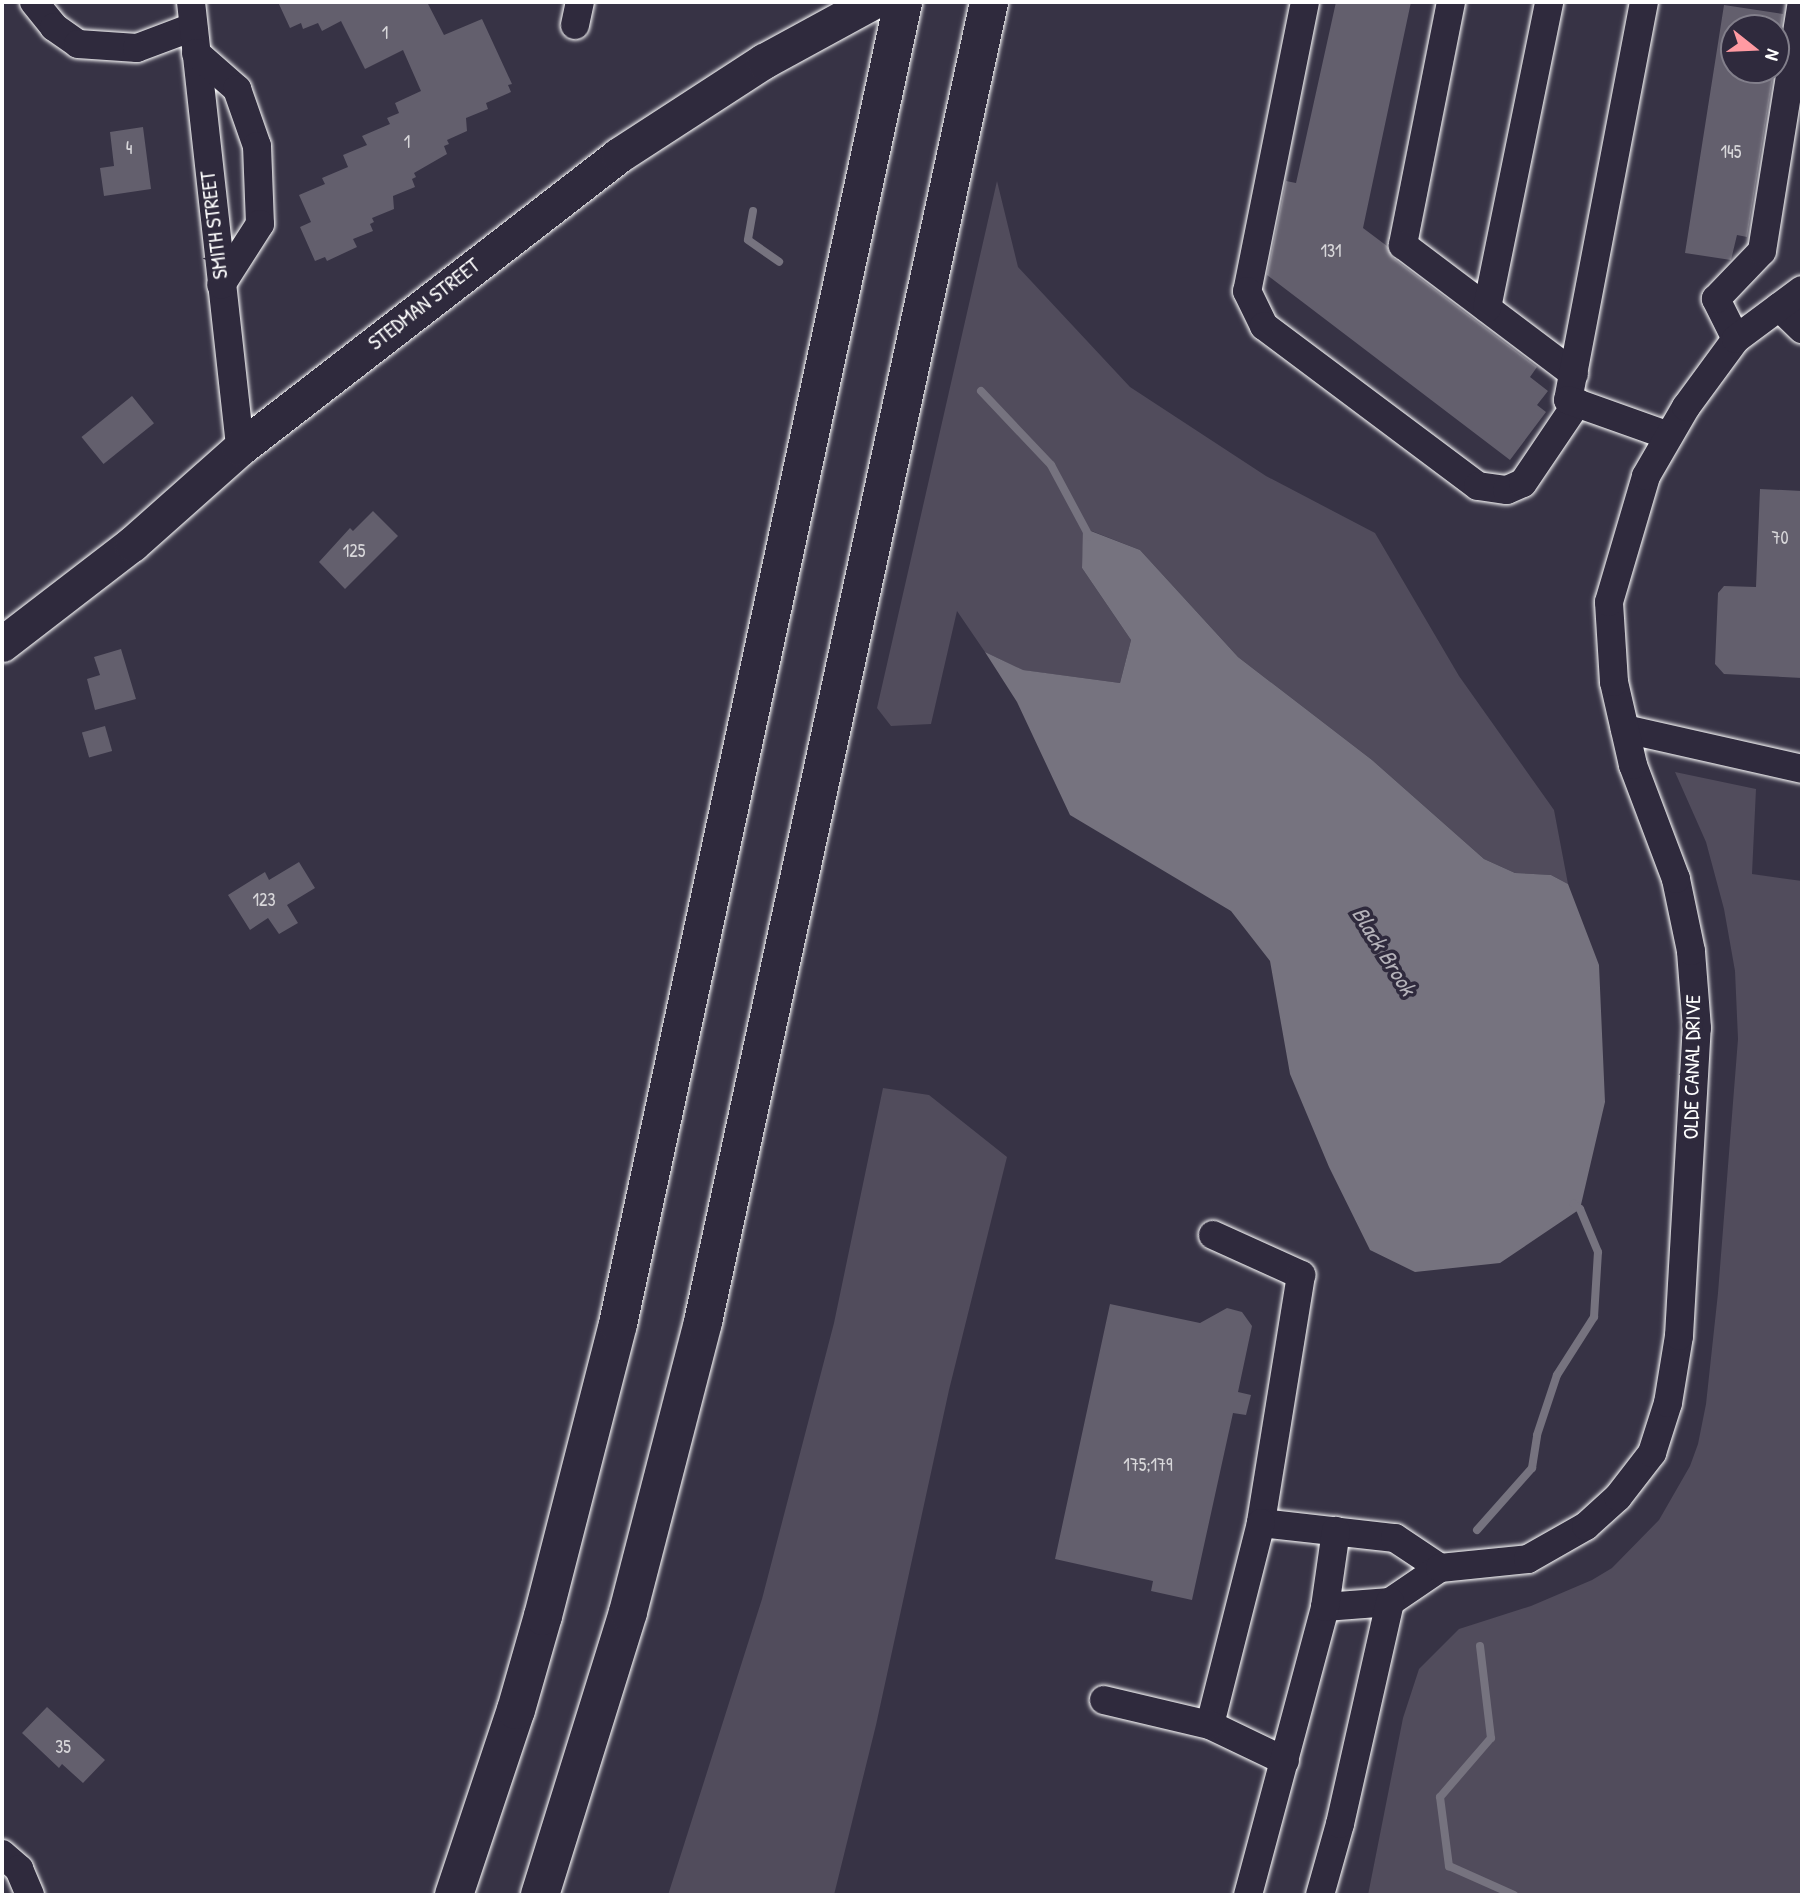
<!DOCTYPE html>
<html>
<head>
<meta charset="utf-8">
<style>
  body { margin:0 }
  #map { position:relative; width:1804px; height:1897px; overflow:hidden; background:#373345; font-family:"Patrick Hand",sans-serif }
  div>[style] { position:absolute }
  .green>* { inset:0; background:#514c5c }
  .water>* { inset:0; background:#76737f }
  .stream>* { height:8px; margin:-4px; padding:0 4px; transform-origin:4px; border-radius:4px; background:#76737f }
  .building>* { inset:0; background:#635f6d; transform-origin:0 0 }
  .roads { filter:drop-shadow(0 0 2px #fff) drop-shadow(0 0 2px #fff) }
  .minor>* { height:28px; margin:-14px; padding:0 14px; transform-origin:14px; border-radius:14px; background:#2f2a3d }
  .major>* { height:35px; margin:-17.5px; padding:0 17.5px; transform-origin:17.5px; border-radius:17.5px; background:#2f2a3d }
  .highway>* { height:38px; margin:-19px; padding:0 19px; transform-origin:19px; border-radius:19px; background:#2f2a3d }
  span { translate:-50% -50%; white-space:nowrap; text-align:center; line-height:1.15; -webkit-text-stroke:7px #2f2a3d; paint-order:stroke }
  .number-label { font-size:18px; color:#d8d7da }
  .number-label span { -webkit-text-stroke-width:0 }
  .street-label { font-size:21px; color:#fff }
  .water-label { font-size:23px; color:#b4b2b9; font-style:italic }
  .frame { position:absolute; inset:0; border:4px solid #fff; pointer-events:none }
  .north { position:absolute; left:1720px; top:14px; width:70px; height:70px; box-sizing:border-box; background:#2f2a3d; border:2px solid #827f8b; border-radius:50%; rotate:108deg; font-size:19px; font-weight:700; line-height:28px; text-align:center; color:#fff }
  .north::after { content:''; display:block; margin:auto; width:24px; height:32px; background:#ff9aa2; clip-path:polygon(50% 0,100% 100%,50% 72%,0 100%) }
</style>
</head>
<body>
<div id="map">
  <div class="green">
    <div style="clip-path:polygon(997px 181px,1018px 267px,1130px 387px,1266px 476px,1375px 533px,1459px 676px,1554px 810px,1568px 884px,1551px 875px,1515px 873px,1484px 859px,1372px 760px,1238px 657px,1140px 550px,1084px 528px,1082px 568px,1131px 640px,1120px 683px,1022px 670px,985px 652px,957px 611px,931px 724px,891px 726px,877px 708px)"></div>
    <div style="clip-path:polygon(1675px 772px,1756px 789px,1752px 874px,1802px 881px,1802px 1895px,1368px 1895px,1403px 1718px,1419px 1669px,1459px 1629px,1531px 1606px,1592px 1580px,1612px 1568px,1659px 1520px,1690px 1466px,1698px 1444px,1706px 1404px,1718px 1293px,1738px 1039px,1735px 971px,1724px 909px,1706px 842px)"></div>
    <div style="clip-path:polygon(883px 1088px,929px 1095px,1007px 1157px,949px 1390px,876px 1725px,834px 1895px,668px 1895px,762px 1599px,834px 1323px)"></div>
  </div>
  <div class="water">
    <div style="clip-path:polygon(1083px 528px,1140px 550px,1238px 657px,1372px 760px,1484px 859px,1515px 873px,1551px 875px,1568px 884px,1599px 965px,1605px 1102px,1580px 1209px,1500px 1263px,1415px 1272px,1370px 1250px,1329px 1167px,1290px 1074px,1270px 961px,1231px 911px,1070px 815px,1017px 702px,985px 652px,1023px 670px,1120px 683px,1131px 640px,1082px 568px)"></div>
  </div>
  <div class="stream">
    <div style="left:753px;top:211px;width:29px;rotate:100deg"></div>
    <div style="left:748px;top:240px;width:38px;rotate:35deg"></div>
    <div style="left:981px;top:391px;width:102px;rotate:46.6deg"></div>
    <div style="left:1051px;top:465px;width:81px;rotate:61.8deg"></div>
    <div style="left:1477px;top:1530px;width:83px;rotate:-48.4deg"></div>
    <div style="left:1532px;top:1468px;width:33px;rotate:-81deg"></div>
    <div style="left:1537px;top:1435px;width:63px;rotate:-71.6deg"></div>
    <div style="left:1557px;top:1375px;width:69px;rotate:-57.5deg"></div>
    <div style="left:1594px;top:1317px;width:65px;rotate:-86.5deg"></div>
    <div style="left:1598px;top:1252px;width:47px;rotate:-112.7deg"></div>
    <div style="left:1580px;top:1209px;width:8px;rotate:-140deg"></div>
    <div style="left:1480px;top:1646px;width:93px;rotate:83.2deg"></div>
    <div style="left:1491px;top:1738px;width:78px;rotate:130.8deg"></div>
    <div style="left:1440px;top:1797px;width:70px;rotate:82.6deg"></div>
    <div style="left:1449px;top:1866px;width:71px;rotate:24deg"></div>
  </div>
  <div class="building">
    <div style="clip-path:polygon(278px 2px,427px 2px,444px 35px,482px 19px,512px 84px,508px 85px,511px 92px,486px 103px,488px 109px,466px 118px,467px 131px,447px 140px,449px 144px,444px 146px,447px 154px,414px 173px,416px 177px,412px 179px,415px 187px,393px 196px,394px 209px,372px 218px,374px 222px,370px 224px,373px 231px,353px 239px,357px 247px,327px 261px,325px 257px,315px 261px,300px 227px,311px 222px,299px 195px,325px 184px,322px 178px,348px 167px,343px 155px,367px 145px,362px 136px,390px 124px,387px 118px,399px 113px,395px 103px,421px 91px,403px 50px,365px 69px,341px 21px,322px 31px,318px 23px,303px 29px,301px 23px,290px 28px)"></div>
    <div style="clip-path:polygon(1336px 2px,1411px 2px,1363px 228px,1387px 246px,1393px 258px,1537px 367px,1530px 377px,1548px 391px,1537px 405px,1546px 412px,1510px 460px,1267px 275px,1286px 181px,1296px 183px)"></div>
    <div style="clip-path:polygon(1724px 5px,1783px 14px,1781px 28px,1734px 28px,1734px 70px,1774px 70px,1747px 237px,1737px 235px,1731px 260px,1685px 253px)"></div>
    <div style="clip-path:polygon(143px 127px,151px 189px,104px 196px,100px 168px,114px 166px,110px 132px)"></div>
    <div style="left:132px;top:396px;width:35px;height:65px;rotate:51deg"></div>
    <div style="clip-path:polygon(1760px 489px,1802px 491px,1802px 678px,1724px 674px,1715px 664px,1718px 593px,1724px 586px,1756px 587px)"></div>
    <div style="clip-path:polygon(373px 511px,398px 536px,345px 589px,319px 562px,350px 528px,353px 531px)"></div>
    <div style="clip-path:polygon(121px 649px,136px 699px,95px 710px,87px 679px,100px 675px,94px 657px)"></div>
    <div style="left:105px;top:726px;width:26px;height:24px;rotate:74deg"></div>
    <div style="clip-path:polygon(299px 862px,315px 888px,287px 905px,298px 923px,279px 934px,268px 918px,250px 930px,228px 895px,265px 872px,269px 880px)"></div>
    <div style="clip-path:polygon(1110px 1304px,1200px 1323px,1227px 1308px,1242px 1312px,1252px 1326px,1238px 1392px,1251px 1395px,1246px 1415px,1233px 1413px,1192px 1600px,1151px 1591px,1153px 1581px,1055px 1559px)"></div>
    <div style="clip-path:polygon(47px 1707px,105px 1760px,83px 1783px,62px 1764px,59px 1768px,22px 1733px)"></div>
  </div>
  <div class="roads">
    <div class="minor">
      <div style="left:34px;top:2px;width:32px;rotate:51deg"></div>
      <div style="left:54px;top:27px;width:29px;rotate:35deg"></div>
      <div style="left:78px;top:44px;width:59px;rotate:3.9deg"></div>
      <div style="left:137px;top:48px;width:60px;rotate:-20.6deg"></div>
      <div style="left:191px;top:2px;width:449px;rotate:83.7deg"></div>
      <div style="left:1305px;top:2px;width:295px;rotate:101.3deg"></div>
      <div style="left:1247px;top:291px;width:39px;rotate:64deg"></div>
      <div style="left:1264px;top:326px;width:267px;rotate:36.8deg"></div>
      <div style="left:1478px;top:486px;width:29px;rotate:8deg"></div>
      <div style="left:1507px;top:490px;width:17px;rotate:-24deg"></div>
      <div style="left:1523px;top:483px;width:97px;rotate:-56deg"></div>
      <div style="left:1451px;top:2px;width:248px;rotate:101.2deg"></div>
      <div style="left:1403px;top:245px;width:214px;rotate:37deg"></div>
      <div style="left:1644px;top:2px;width:405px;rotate:100.8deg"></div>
      <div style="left:1568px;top:400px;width:107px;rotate:19.6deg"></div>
      <div style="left:575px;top:25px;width:24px;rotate:-78deg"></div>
      <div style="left:196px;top:53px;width:55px;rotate:41.3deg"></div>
      <div style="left:237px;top:89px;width:60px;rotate:70.7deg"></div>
      <div style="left:257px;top:146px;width:78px;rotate:87.8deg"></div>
      <div style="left:260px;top:224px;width:72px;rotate:122.6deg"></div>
      <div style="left:1779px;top:307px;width:32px;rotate:44deg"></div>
      <div style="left:1487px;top:308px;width:312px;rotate:-78.5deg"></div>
      <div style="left:1736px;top:339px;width:45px;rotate:-116.6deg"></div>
      <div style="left:1716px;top:299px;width:66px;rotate:-46.2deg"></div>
      <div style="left:1762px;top:251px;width:252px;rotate:-80.9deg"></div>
      <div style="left:1625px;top:729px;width:181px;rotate:12.7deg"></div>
      <div style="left:1213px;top:1235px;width:97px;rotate:24.4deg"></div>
      <div style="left:1301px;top:1275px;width:251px;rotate:99.2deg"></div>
      <div style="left:1261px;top:1523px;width:135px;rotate:6.4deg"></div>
      <div style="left:1395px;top:1538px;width:54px;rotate:33.7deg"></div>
      <div style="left:1261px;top:1523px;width:208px;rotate:104.2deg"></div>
      <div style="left:1210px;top:1725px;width:83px;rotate:25.6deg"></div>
      <div style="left:1325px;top:1607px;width:65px;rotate:-4.4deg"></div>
      <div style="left:1390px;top:1602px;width:60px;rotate:-34.2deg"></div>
      <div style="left:1440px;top:1568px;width:88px;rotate:-5.8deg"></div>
      <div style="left:1528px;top:1559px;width:67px;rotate:-29.6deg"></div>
      <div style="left:1586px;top:1526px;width:43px;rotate:-42.2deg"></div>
      <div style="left:1618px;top:1497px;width:56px;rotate:-52.3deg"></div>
      <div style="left:1652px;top:1453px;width:52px;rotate:-72.3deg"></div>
      <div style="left:1668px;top:1403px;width:68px;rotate:-80.7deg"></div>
      <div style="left:1679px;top:1336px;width:309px;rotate:-86.7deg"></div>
      <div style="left:1697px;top:1028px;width:77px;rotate:-94.5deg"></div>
      <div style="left:1691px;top:951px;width:74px;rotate:-101.8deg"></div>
      <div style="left:1676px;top:879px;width:122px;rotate:-110.7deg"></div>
      <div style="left:1633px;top:765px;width:85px;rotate:-102.9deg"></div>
      <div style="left:1614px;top:682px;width:80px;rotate:-93.6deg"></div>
      <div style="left:1609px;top:602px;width:131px;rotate:-73.6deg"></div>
      <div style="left:1646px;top:476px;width:80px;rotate:-59.9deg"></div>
      <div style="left:1686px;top:407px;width:84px;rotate:-53.7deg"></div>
      <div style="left:1736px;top:339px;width:82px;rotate:-36.6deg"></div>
      <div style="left:1104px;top:1700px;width:109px;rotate:13.3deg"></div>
      <div style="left:2px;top:1854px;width:23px;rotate:41deg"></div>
      <div style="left:19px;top:1869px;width:28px;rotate:67deg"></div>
      <div style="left:1248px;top:1895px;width:298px;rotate:-75deg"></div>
      <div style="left:1325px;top:1607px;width:77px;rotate:-81.8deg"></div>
      <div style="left:1320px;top:1895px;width:74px;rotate:-74.3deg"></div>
      <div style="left:1340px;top:1824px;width:228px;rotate:-77.3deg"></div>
    </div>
    <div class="major">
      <div style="left:2px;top:644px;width:164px;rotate:-37.6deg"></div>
      <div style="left:132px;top:544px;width:144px;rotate:-41.6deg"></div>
      <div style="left:240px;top:448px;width:479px;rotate:-37.7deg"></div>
      <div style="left:619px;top:155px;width:173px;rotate:-33deg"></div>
      <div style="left:764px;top:61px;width:123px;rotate:-28.6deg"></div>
    </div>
    <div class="highway">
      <div style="left:454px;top:1895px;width:195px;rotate:-71.5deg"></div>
      <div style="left:516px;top:1710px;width:98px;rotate:-74deg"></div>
      <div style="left:543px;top:1616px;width:301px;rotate:-75.6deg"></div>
      <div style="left:618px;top:1324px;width:1352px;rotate:-77.83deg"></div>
      <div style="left:540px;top:1895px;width:296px;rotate:-72.7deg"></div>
      <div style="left:628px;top:1612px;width:300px;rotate:-75.5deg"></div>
      <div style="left:703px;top:1322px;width:1351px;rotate:-77.77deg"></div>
    </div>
  </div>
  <div class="number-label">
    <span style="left:385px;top:33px">1</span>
    <span style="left:407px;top:142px">1</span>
    <span style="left:129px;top:148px">4</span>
    <span style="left:1731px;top:152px">145</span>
    <span style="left:1331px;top:251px">131</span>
    <span style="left:1780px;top:538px">70</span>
    <span style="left:354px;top:551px">125</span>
    <span style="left:264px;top:900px">123</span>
    <span style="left:1148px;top:1465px">175;179</span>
    <span style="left:63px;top:1747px">35</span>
  </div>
  <div class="street-label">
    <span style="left:214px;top:225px;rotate:-97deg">SMITH STREET</span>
    <span style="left:424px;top:304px;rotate:-38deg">STEDMAN STREET</span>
    <span style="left:1692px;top:1067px;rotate:-89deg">OLDE CANAL DRIVE</span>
  </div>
  <div class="water-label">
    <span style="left:1384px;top:951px;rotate:58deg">Black Brook</span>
  </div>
  <div class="frame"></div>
  <div class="north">N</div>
</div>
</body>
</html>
